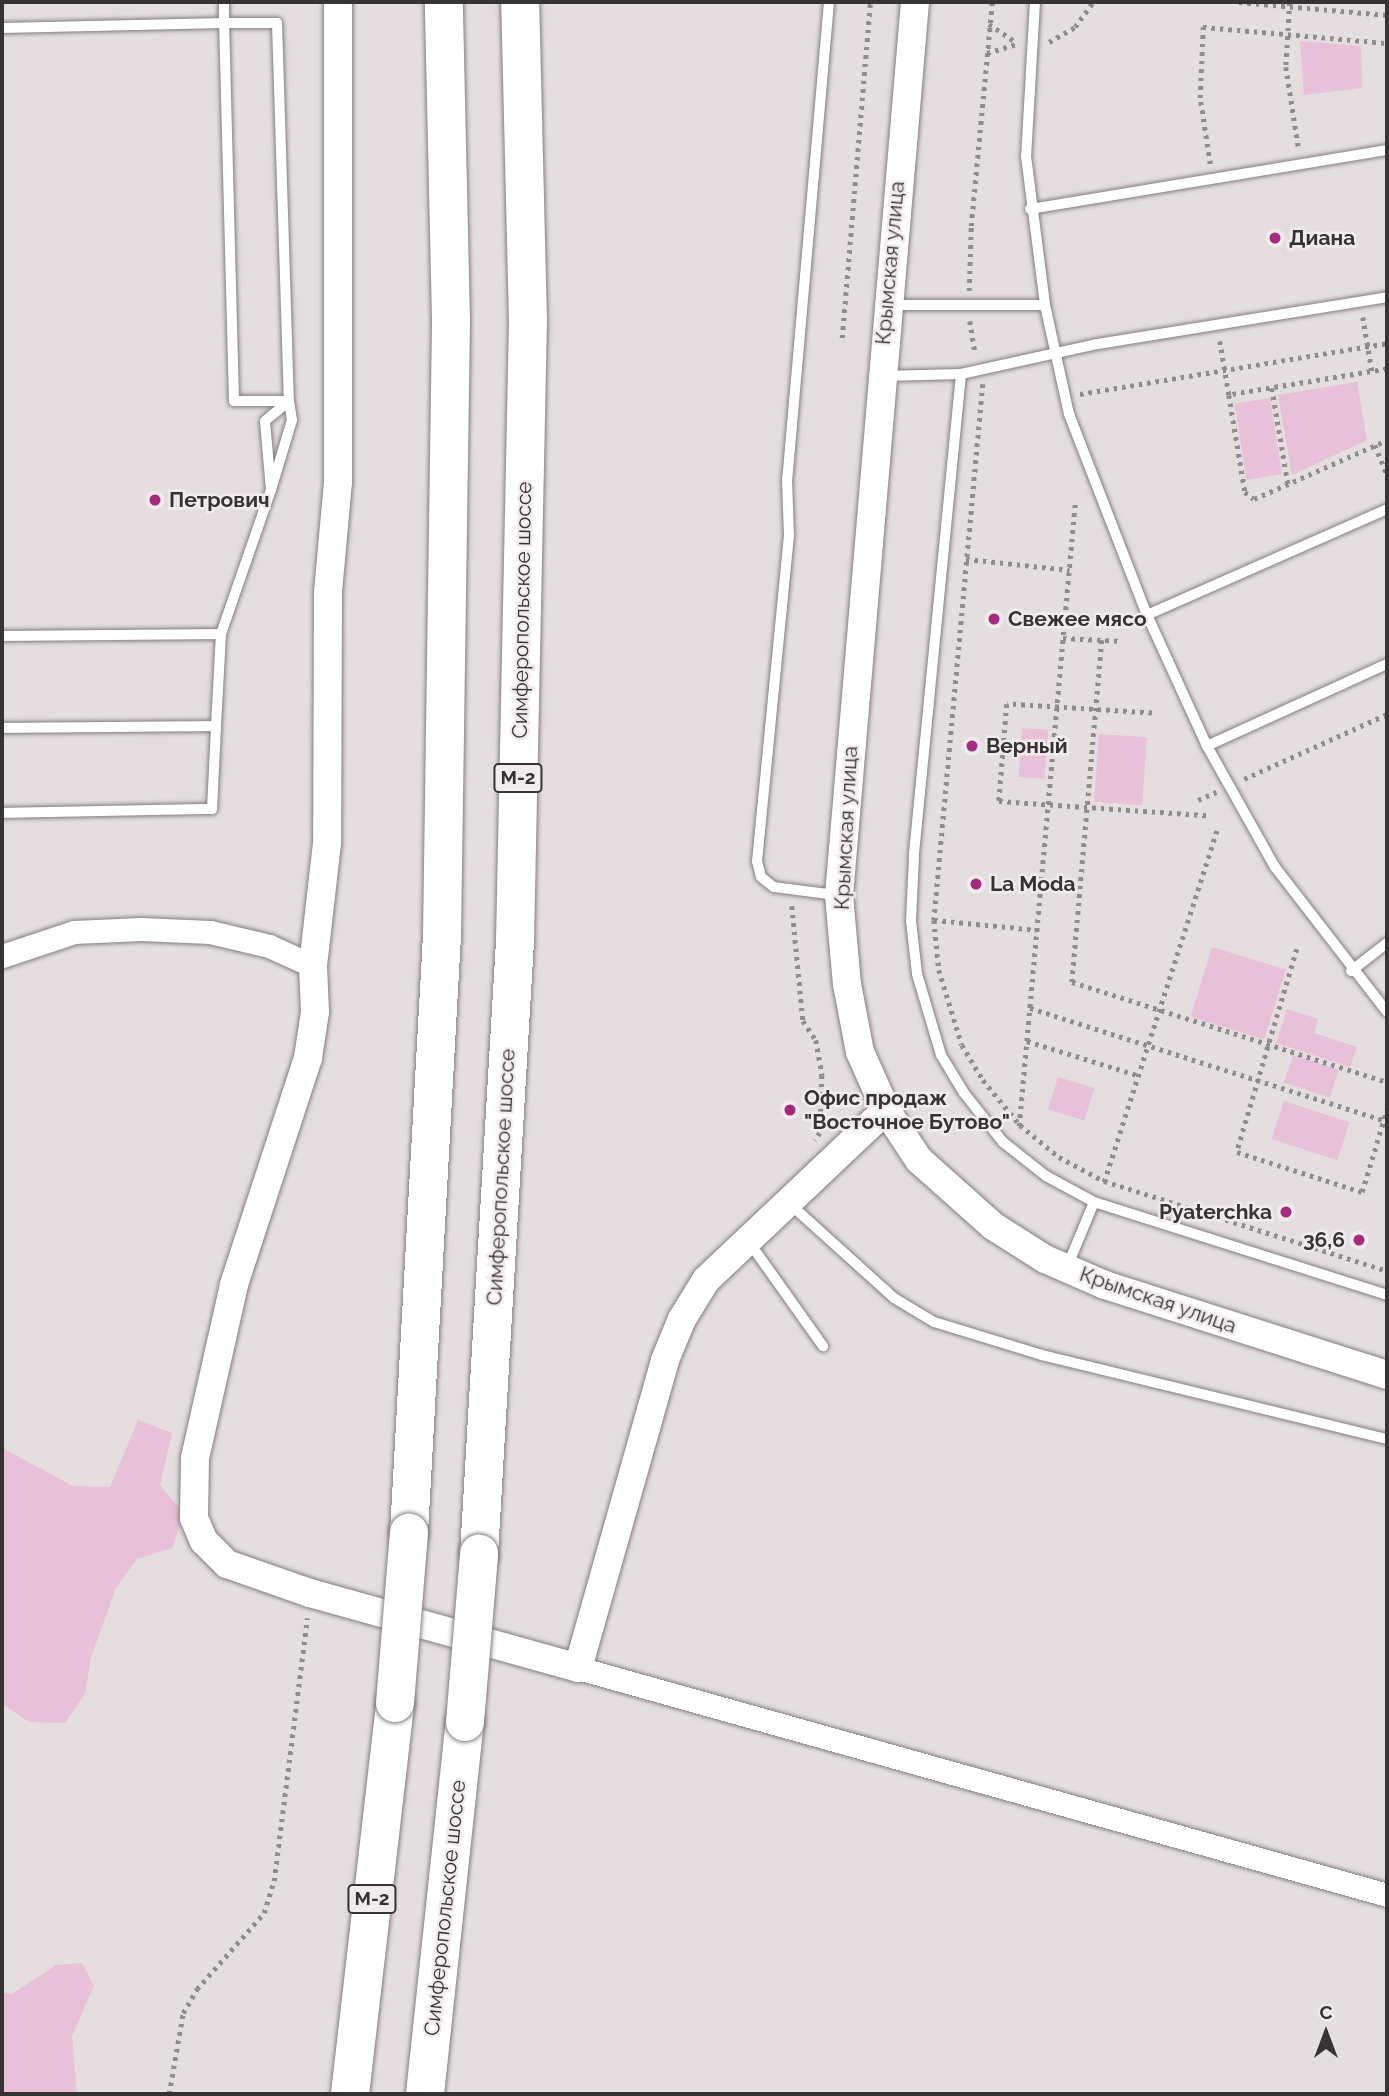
<!DOCTYPE html>
<html>
<head>
<meta charset="utf-8">
<style>
  body { margin:0 }
  #map { position:relative; width:1389px; height:2096px; overflow:hidden; background:#e4dee1; font-family:Raleway,sans-serif }
  div>[style] { position:absolute }
  .green>* { inset:0; background:#e8c0d7; transform-origin:0 0 }
  .path>* { height:4.5px; margin-top:-2.25px; transform-origin:0; background:repeating-linear-gradient(90deg,#908c8e 0 3.5px,transparent 0 8.5px) }
  .roads { filter:drop-shadow(0 0 2px #837e81) drop-shadow(0 0 2px #837e81) }
  .service>* { height:10px; margin:-5px; padding:0 5px; transform-origin:5px; border-radius:5px; background:#fff }
  .minor>* { height:23px; margin:-11.5px; padding:0 11.5px; transform-origin:11.5px; border-radius:11.5px; background:#fff }
  .tertiary>* { height:28px; margin:-14px; padding:0 14px; transform-origin:14px; border-radius:14px; background:#fff }
  .motorway>* { height:38px; margin:-19px; padding:0 19px; transform-origin:19px; border-radius:19px; background:#fff }
  .bridges { filter:drop-shadow(0 0 2px #837e81) drop-shadow(0 0 2px #837e81) }
  .motorway-bridge>* { height:38px; margin:-19px; padding:0 19px; transform-origin:19px; border-radius:19px; background:#fff }
  .dots>* { width:19px; height:19px; translate:-50% -50%; box-sizing:border-box; border:4px solid #f1ebee; border-radius:50% }
  span { translate:-50% -50%; white-space:nowrap; text-align:center; line-height:1.15; -webkit-text-stroke:5px #f1ebee; paint-order:stroke }
  .shield-label span { padding:2px 5px; background:#f1ebee; border:2px solid; border-radius:5px; -webkit-text-stroke-width:0 }
  .shield-label { font-size:19px; color:#353334; font-weight:700 }
  .poi-label { font-size:21px; color:#353334; font-weight:700 }
  .left { translate:0 -50%; text-align:left }
  .right { translate:-100% -50%; text-align:right }
  .street-label { font-size:21px; color:#353334 }
  .frame { position:absolute; inset:0; border:4px solid #353334; pointer-events:none }
  .north { position:absolute; left:1291px; top:1998px; width:70px; height:70px; -webkit-text-stroke:5px #f1ebee; paint-order:stroke; rotate:0deg; font-size:19px; font-weight:700; line-height:28px; text-align:center; color:#353334 }
  .north::after { content:''; display:block; margin:auto; width:24px; height:32px; background:#353334; clip-path:polygon(50% 0,100% 100%,50% 72%,0 100%) }
</style>
</head>
<body>
<div id="map">
  <div class="green">
    <div style="clip-path:polygon(1300px 41px,1361px 46px,1362px 88px,1304px 95px)"></div>
    <div style="clip-path:polygon(1357px 382px,1367px 440px,1292px 475px,1278px 395px)"></div>
    <div style="left:1270px;top:398px;width:77px;height:36px;rotate:81deg"></div>
    <div style="left:1022px;top:728px;width:26px;height:49px;rotate:4deg"></div>
    <div style="left:1099px;top:734px;width:48px;height:68px;rotate:4deg"></div>
    <div style="left:1212px;top:947px;width:77px;height:73px;rotate:17deg"></div>
    <div style="clip-path:polygon(1287px 1009px,1318px 1019px,1314px 1033px,1357px 1047px,1350px 1067px,1276px 1043px)"></div>
    <div style="left:1293px;top:1055px;width:48px;height:29px;rotate:18deg"></div>
    <div style="left:1058px;top:1077px;width:38px;height:34px;rotate:17deg"></div>
    <div style="left:1284px;top:1101px;width:69px;height:40px;rotate:18deg"></div>
    <div style="clip-path:polygon(138px 1420px,172px 1433px,160px 1485px,184px 1514px,172px 1548px,137px 1559px,116px 1588px,91px 1657px,85px 1694px,65px 1723px,29px 1722px,2px 1704px,2px 1441px,6px 1450px,73px 1486px,110px 1487px)"></div>
    <div style="clip-path:polygon(82px 1963px,94px 1986px,72px 2036px,77px 2094px,2px 2094px,2px 1992px,12px 1994px,56px 1965px)"></div>
  </div>
  <div class="path">
    <div style="left:1239px;top:2px;width:149px;rotate:5deg"></div>
    <div style="left:1290px;top:2px;width:65px;rotate:93.5deg"></div>
    <div style="left:1286px;top:67px;width:84px;rotate:81.1deg"></div>
    <div style="left:989px;top:24px;width:32px;rotate:34deg"></div>
    <div style="left:1049px;top:42px;width:30px;rotate:-30deg"></div>
    <div style="left:1075px;top:27px;width:31px;rotate:-54deg"></div>
    <div style="left:987px;top:53px;width:34px;rotate:-17deg"></div>
    <div style="left:1210px;top:164px;width:67px;rotate:-98.6deg"></div>
    <div style="left:1200px;top:98px;width:71px;rotate:-87.6deg"></div>
    <div style="left:1203px;top:27px;width:185px;rotate:5deg"></div>
    <div style="left:969px;top:291px;width:65px;rotate:-88.2deg"></div>
    <div style="left:971px;top:226px;width:225px;rotate:-84.6deg"></div>
    <div style="left:1363px;top:317px;width:55px;rotate:80.5deg"></div>
    <div style="left:970px;top:321px;width:33px;rotate:81deg"></div>
    <div style="left:842px;top:338px;width:337px;rotate:-85.2deg"></div>
    <div style="left:1220px;top:341px;width:55px;rotate:80.5deg"></div>
    <div style="left:1387px;top:369px;width:160px;rotate:170.7deg"></div>
    <div style="left:1229px;top:395px;width:98px;rotate:80.6deg"></div>
    <div style="left:1245px;top:492px;width:11px;rotate:38deg"></div>
    <div style="left:1254px;top:499px;width:145px;rotate:-23.9deg"></div>
    <div style="left:983px;top:384px;width:538px;rotate:95.22deg"></div>
    <div style="left:934px;top:920px;width:50px;rotate:84.3deg"></div>
    <div style="left:939px;top:970px;width:78px;rotate:73deg"></div>
    <div style="left:962px;top:1045px;width:41px;rotate:59deg"></div>
    <div style="left:983px;top:1080px;width:58px;rotate:50.6deg"></div>
    <div style="left:1020px;top:1125px;width:50px;rotate:39.4deg"></div>
    <div style="left:1059px;top:1157px;width:51px;rotate:28.1deg"></div>
    <div style="left:1104px;top:1181px;width:297px;rotate:17.6deg"></div>
    <div style="left:1272px;top:388px;width:97px;rotate:80.5deg"></div>
    <div style="left:1080px;top:394px;width:311px;rotate:-9.4deg"></div>
    <div style="left:1375px;top:445px;width:31px;rotate:68deg"></div>
    <div style="left:966px;top:559px;width:104px;rotate:6.1deg"></div>
    <div style="left:1063px;top:638px;width:59px;rotate:2.9deg"></div>
    <div style="left:1102px;top:640px;width:343px;rotate:95deg"></div>
    <div style="left:1072px;top:982px;width:330px;rotate:17.6deg"></div>
    <div style="left:1152px;top:713px;width:145px;rotate:-176.4deg"></div>
    <div style="left:1007px;top:704px;width:97px;rotate:94.7deg"></div>
    <div style="left:999px;top:801px;width:208px;rotate:3.9deg"></div>
    <div style="left:1244px;top:779px;width:157px;rotate:-24.4deg"></div>
    <div style="left:1198px;top:800px;width:20px;rotate:-24deg"></div>
    <div style="left:792px;top:906px;width:116px;rotate:84.5deg"></div>
    <div style="left:803px;top:1021px;width:23px;rotate:56deg"></div>
    <div style="left:816px;top:1040px;width:36px;rotate:80deg"></div>
    <div style="left:822px;top:1075px;width:58px;rotate:92deg"></div>
    <div style="left:820px;top:1133px;width:9px;rotate:126deg"></div>
    <div style="left:934px;top:920px;width:103px;rotate:5.5deg"></div>
    <div style="left:1297px;top:949px;width:212px;rotate:106.5deg"></div>
    <div style="left:1237px;top:1152px;width:131px;rotate:17.7deg"></div>
    <div style="left:1362px;top:1192px;width:87px;rotate:-73.2deg"></div>
    <div style="left:1030px;top:1008px;width:374px;rotate:17.6deg"></div>
    <div style="left:1027px;top:1041px;width:118px;rotate:17.2deg"></div>
    <div style="left:1019px;top:1126px;width:626px;rotate:-84.86deg"></div>
    <div style="left:1104px;top:1182px;width:369px;rotate:-72.2deg"></div>
    <div style="left:169px;top:2094px;width:82px;rotate:-80.2deg"></div>
    <div style="left:183px;top:2013px;width:28px;rotate:-60deg"></div>
    <div style="left:197px;top:1989px;width:101px;rotate:-48.6deg"></div>
    <div style="left:264px;top:1913px;width:34px;rotate:-73deg"></div>
    <div style="left:274px;top:1881px;width:265px;rotate:-82.8deg"></div>
  </div>
  <div class="roads">
    <div class="service">
      <div style="left:829px;top:2px;width:479px;rotate:95deg"></div>
      <div style="left:787px;top:479px;width:56px;rotate:88deg"></div>
      <div style="left:789px;top:535px;width:328px;rotate:95.6deg"></div>
      <div style="left:757px;top:861px;width:16px;rotate:76deg"></div>
      <div style="left:761px;top:877px;width:16px;rotate:38deg"></div>
      <div style="left:774px;top:887px;width:63px;rotate:7.4deg"></div>
      <div style="left:1035px;top:2px;width:154px;rotate:93.3deg"></div>
      <div style="left:1026px;top:156px;width:150px;rotate:82.7deg"></div>
      <div style="left:2px;top:28px;width:222px;rotate:-1.3deg"></div>
      <div style="left:224px;top:23px;width:53px"></div>
      <div style="left:277px;top:23px;width:378px;rotate:88.2deg"></div>
      <div style="left:289px;top:401px;width:55px;rotate:180deg"></div>
      <div style="left:234px;top:401px;width:378px;rotate:-91.5deg"></div>
      <div style="left:224px;top:23px;width:21px;rotate:-90deg"></div>
      <div style="left:1030px;top:209px;width:362px;rotate:-9.4deg"></div>
      <div style="left:889px;top:305px;width:156px"></div>
      <div style="left:1045px;top:305px;width:112px;rotate:77.6deg"></div>
      <div style="left:1069px;top:414px;width:216px;rotate:68.8deg"></div>
      <div style="left:1147px;top:615px;width:144px;rotate:65.4deg"></div>
      <div style="left:1207px;top:746px;width:139px;rotate:60.7deg"></div>
      <div style="left:1275px;top:867px;width:183px;rotate:52.3deg"></div>
      <div style="left:961px;top:374px;width:485px;rotate:95.6deg"></div>
      <div style="left:914px;top:857px;width:64px;rotate:92.7deg"></div>
      <div style="left:911px;top:921px;width:53px;rotate:83.5deg"></div>
      <div style="left:917px;top:974px;width:84px;rotate:73.5deg"></div>
      <div style="left:941px;top:1055px;width:44px;rotate:58.8deg"></div>
      <div style="left:964px;top:1093px;width:63px;rotate:51.5deg"></div>
      <div style="left:1003px;top:1142px;width:55px;rotate:38.3deg"></div>
      <div style="left:1046px;top:1176px;width:55px;rotate:28.4deg"></div>
      <div style="left:1094px;top:1202px;width:307px;rotate:17.6deg"></div>
      <div style="left:883px;top:376px;width:78px;rotate:-1.5deg"></div>
      <div style="left:961px;top:374px;width:140px;rotate:-12.4deg"></div>
      <div style="left:1098px;top:344px;width:293px;rotate:-9.2deg"></div>
      <div style="left:289px;top:401px;width:19px;rotate:81deg"></div>
      <div style="left:292px;top:420px;width:73px;rotate:106.7deg"></div>
      <div style="left:271px;top:490px;width:69px;rotate:-95deg"></div>
      <div style="left:265px;top:421px;width:31px;rotate:-40deg"></div>
      <div style="left:1147px;top:615px;width:262px;rotate:-23.8deg"></div>
      <div style="left:2px;top:636px;width:219px;rotate:-0.5deg"></div>
      <div style="left:221px;top:634px;width:152px;rotate:-70.9deg"></div>
      <div style="left:2px;top:728px;width:214px;rotate:-0.5deg"></div>
      <div style="left:216px;top:726px;width:92px;rotate:-86.9deg"></div>
      <div style="left:1207px;top:746px;width:198px;rotate:-24.5deg"></div>
      <div style="left:2px;top:813px;width:210px;rotate:-1.1deg"></div>
      <div style="left:212px;top:809px;width:83px;rotate:-87.2deg"></div>
      <div style="left:1351px;top:971px;width:46px;rotate:-37.9deg"></div>
      <div style="left:790px;top:1204px;width:140px;rotate:42.1deg"></div>
      <div style="left:894px;top:1298px;width:47px;rotate:31deg"></div>
      <div style="left:934px;top:1322px;width:113px;rotate:17deg"></div>
      <div style="left:1042px;top:1355px;width:355px;rotate:13.7deg"></div>
      <div style="left:749px;top:1242px;width:128px;rotate:54.6deg"></div>
      <div style="left:1067px;top:1267px;width:70px;rotate:-67.4deg"></div>
    </div>
    <div class="minor">
      <div style="left:2px;top:956px;width:76px;rotate:-18.4deg"></div>
      <div style="left:74px;top:932px;width:67px;rotate:-2.6deg"></div>
      <div style="left:141px;top:929px;width:69px;rotate:2.5deg"></div>
      <div style="left:210px;top:932px;width:61px;rotate:13.3deg"></div>
      <div style="left:269px;top:946px;width:48px;rotate:24.4deg"></div>
      <div style="left:578px;top:1668px;width:840px;rotate:15.67deg"></div>
    </div>
    <div class="tertiary">
      <div style="left:338px;top:2px;width:480px;rotate:90deg"></div>
      <div style="left:338px;top:482px;width:110px;rotate:95.2deg"></div>
      <div style="left:328px;top:592px;width:251px;rotate:90.2deg"></div>
      <div style="left:327px;top:843px;width:124px;rotate:96.5deg"></div>
      <div style="left:313px;top:966px;width:46px;rotate:87.5deg"></div>
      <div style="left:315px;top:1012px;width:47px;rotate:98.7deg"></div>
      <div style="left:308px;top:1058px;width:239px;rotate:108.1deg"></div>
      <div style="left:234px;top:1285px;width:177px;rotate:102.7deg"></div>
      <div style="left:195px;top:1458px;width:60px;rotate:91deg"></div>
      <div style="left:194px;top:1518px;width:25px;rotate:67deg"></div>
      <div style="left:204px;top:1541px;width:33px;rotate:45deg"></div>
      <div style="left:227px;top:1564px;width:88px;rotate:19.3deg"></div>
      <div style="left:310px;top:1593px;width:278px;rotate:15.6deg"></div>
      <div style="left:578px;top:1668px;width:320px;rotate:-74.2deg"></div>
      <div style="left:665px;top:1360px;width:44px;rotate:-67.5deg"></div>
      <div style="left:682px;top:1319px;width:46px;rotate:-58.4deg"></div>
      <div style="left:706px;top:1280px;width:248px;rotate:-43.4deg"></div>
      <div style="left:915px;top:2px;width:896px;rotate:94.86deg"></div>
      <div style="left:839px;top:895px;width:89px;rotate:84.9deg"></div>
      <div style="left:847px;top:984px;width:69px;rotate:79.2deg"></div>
      <div style="left:860px;top:1052px;width:64px;rotate:65.9deg"></div>
      <div style="left:886px;top:1110px;width:60px;rotate:56.6deg"></div>
      <div style="left:919px;top:1160px;width:99px;rotate:41.7deg"></div>
      <div style="left:993px;top:1226px;width:62px;rotate:32.4deg"></div>
      <div style="left:1045px;top:1259px;width:65px;rotate:23.4deg"></div>
      <div style="left:1105px;top:1285px;width:296px;rotate:17.7deg"></div>
    </div>
    <div class="motorway">
      <div style="left:409px;top:1533px;width:599px;rotate:-86.84deg"></div>
      <div style="left:442px;top:935px;width:615px;rotate:-89.16deg"></div>
      <div style="left:451px;top:320px;width:318px;rotate:-91.3deg"></div>
      <div style="left:479px;top:1554px;width:614px;rotate:-86.64deg"></div>
      <div style="left:515px;top:941px;width:619px;rotate:-88.8deg"></div>
      <div style="left:528px;top:322px;width:320px;rotate:-91.4deg"></div>
      <div style="left:350px;top:2094px;width:394px;rotate:-83.4deg"></div>
      <div style="left:425px;top:2094px;width:374px;rotate:-83.9deg"></div>
    </div>
  </div>
  <div class="bridges">
    <div class="motorway-bridge">
      <div style="left:395px;top:1703px;width:171px;rotate:-85.3deg"></div>
      <div style="left:465px;top:1722px;width:169px;rotate:-85.2deg"></div>
    </div>
  </div>
  <div class="dots">
    <div style="left:1275px;top:238px;background:#a62b7f"></div>
    <div style="left:155px;top:500px;background:#a62b7f"></div>
    <div style="left:994px;top:619px;background:#a62b7f"></div>
    <div style="left:972px;top:746px;background:#a62b7f"></div>
    <div style="left:976px;top:884px;background:#a62b7f"></div>
    <div style="left:790px;top:1110px;background:#a62b7f"></div>
    <div style="left:1286px;top:1212px;background:#a62b7f"></div>
    <div style="left:1359px;top:1240px;background:#a62b7f"></div>
  </div>
  <div class="shield-label">
    <span style="left:518px;top:778px">М-2</span>
    <span style="left:372px;top:1899px">М-2</span>
  </div>
  <div class="poi-label">
    <span class="left" style="left:1289px;top:238px">Диана</span>
    <span class="left" style="left:169px;top:500px">Петрович</span>
    <span class="left" style="left:1008px;top:619px">Свежее мясо</span>
    <span class="left" style="left:986px;top:746px">Верный</span>
    <span class="left" style="left:990px;top:884px">La Moda</span>
    <span class="left" style="left:804px;top:1110px">Офис продаж<br>"Восточное Бутово"</span>
    <span class="right" style="left:1272px;top:1212px">Pyaterchka</span>
    <span class="right" style="left:1345px;top:1240px">36,6</span>
  </div>
  <div class="street-label">
    <span style="left:890px;top:263px;rotate:-85deg">Крымская улица</span>
    <span style="left:522px;top:610px;rotate:-89deg">Симферопольское шоссе</span>
    <span style="left:846px;top:828px;rotate:-87deg">Крымская улица</span>
    <span style="left:501px;top:1177px;rotate:-87deg">Симферопольское шоссе</span>
    <span style="left:1158px;top:1300px;rotate:19deg">Крымская улица</span>
    <span style="left:445px;top:1908px;rotate:-84deg">Симферопольское шоссе</span>
  </div>
  <div class="frame"></div>
  <div class="north">С</div>
</div>
</body>
</html>
